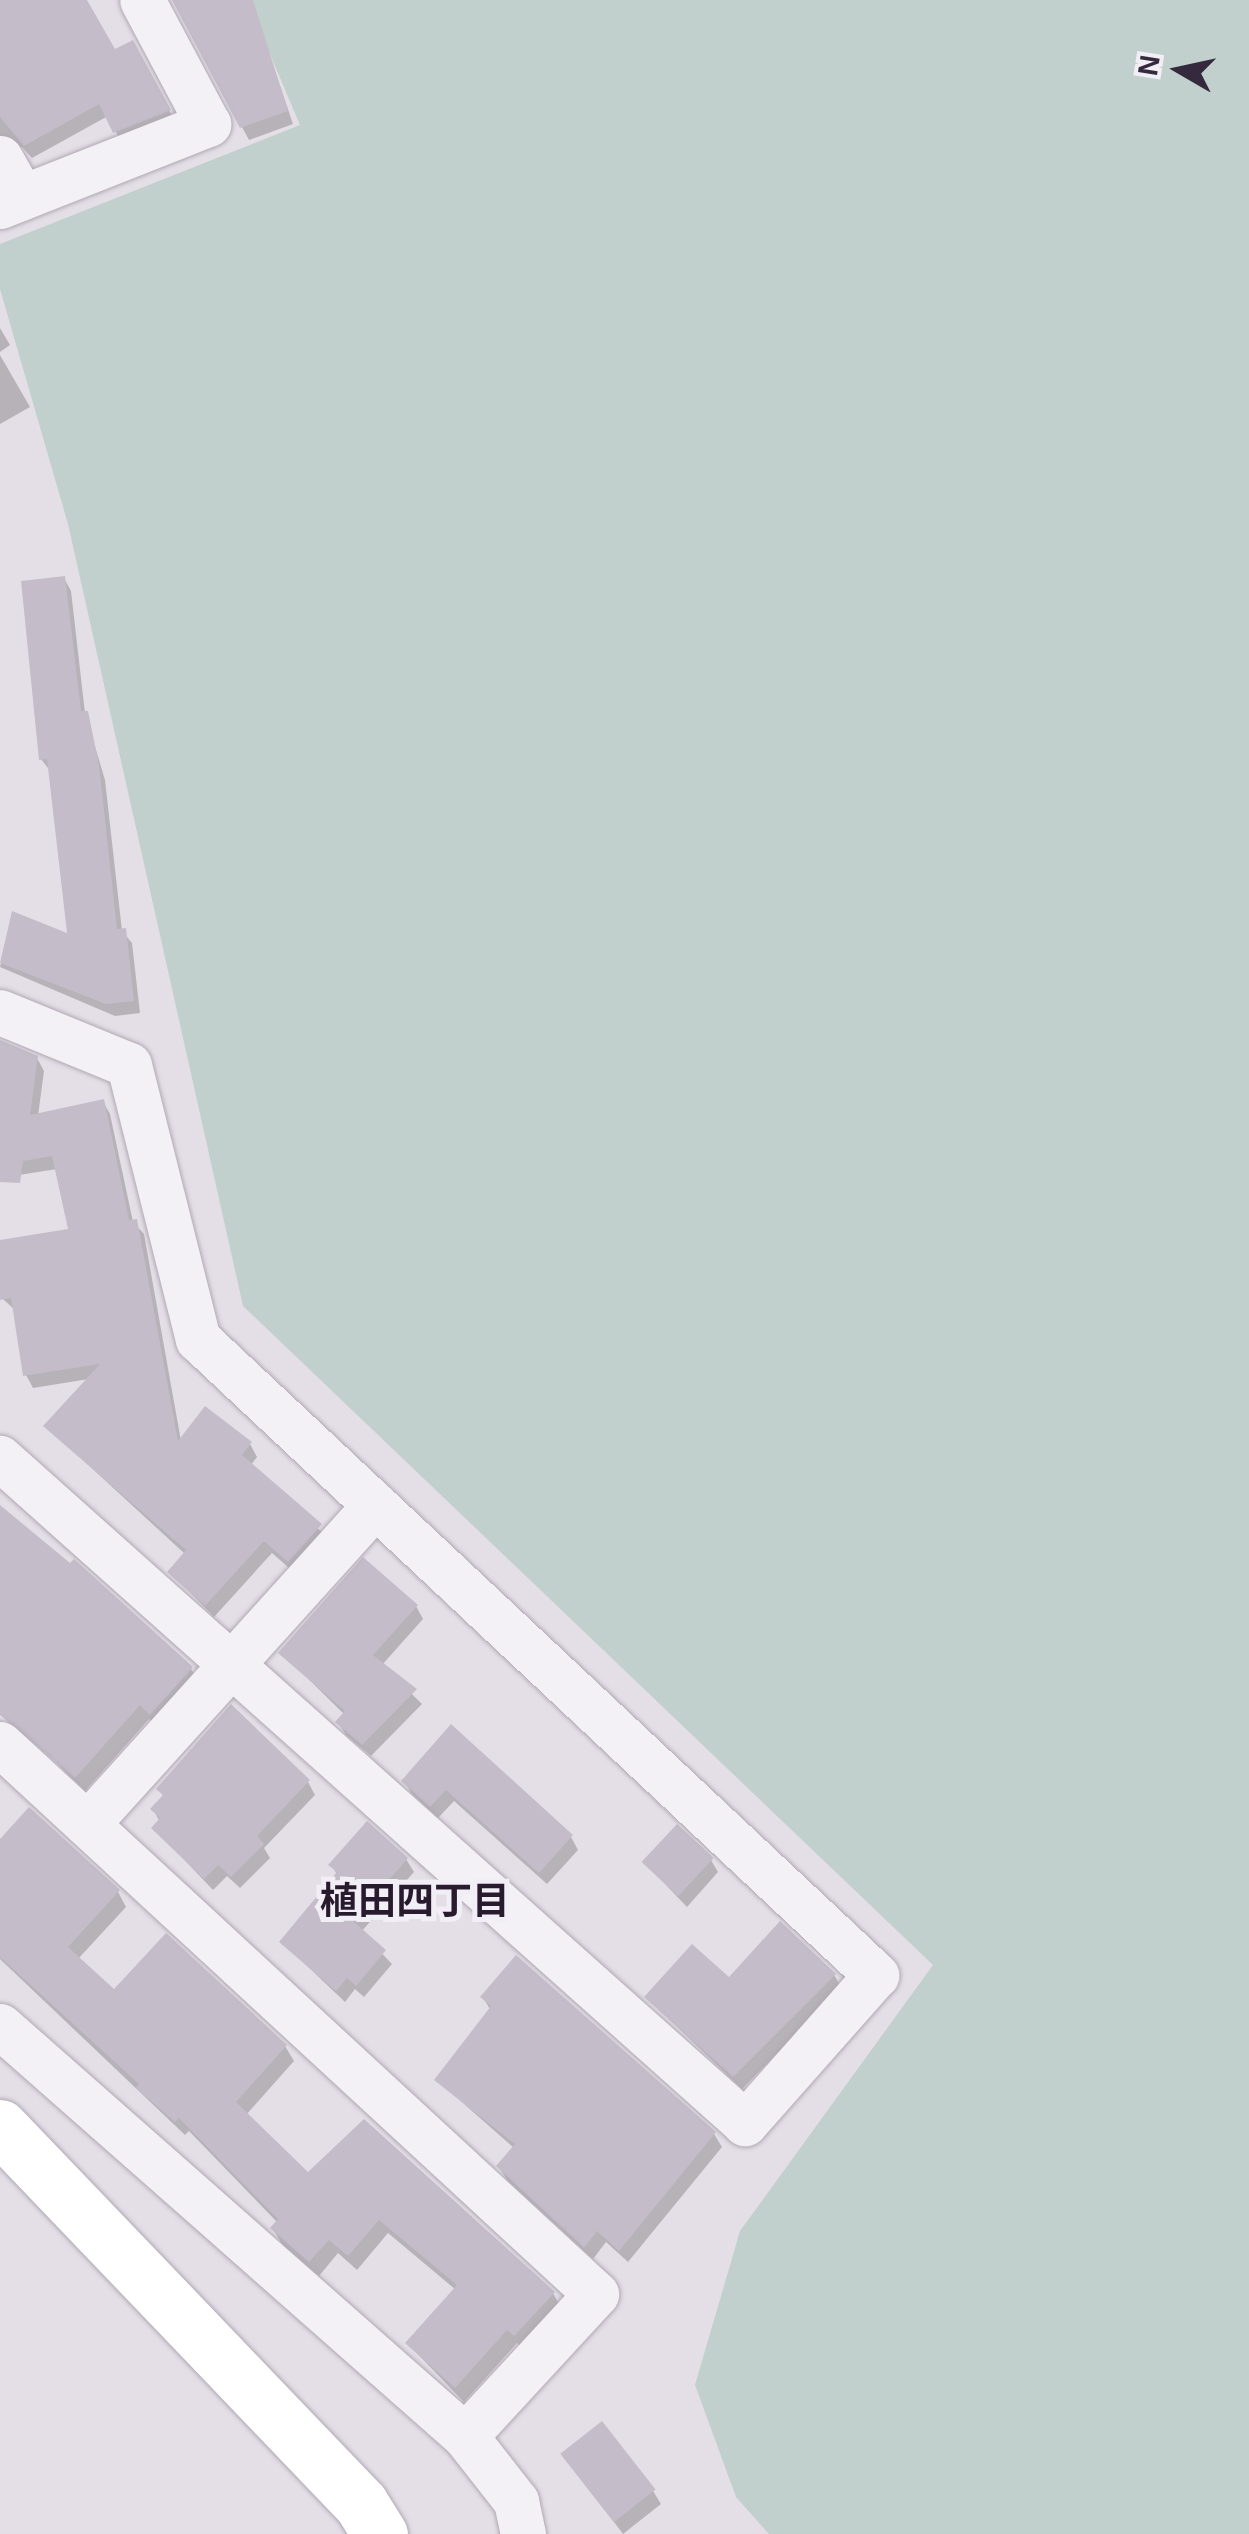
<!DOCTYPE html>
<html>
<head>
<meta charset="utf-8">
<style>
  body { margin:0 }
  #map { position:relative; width:1249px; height:2534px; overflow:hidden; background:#e4dfe7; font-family:Arial,"Noto Sans JP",sans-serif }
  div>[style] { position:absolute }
  .green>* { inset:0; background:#c1d0cc }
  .shadow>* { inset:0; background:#0003 }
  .building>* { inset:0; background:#c4bdc9; transform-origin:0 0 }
  .roads { filter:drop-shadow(0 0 2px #b0a8b4) drop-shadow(0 0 2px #b0a8b4) }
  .street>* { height:45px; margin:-22.5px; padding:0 22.5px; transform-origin:22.5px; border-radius:22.5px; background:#f4f1f6 }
  .secondary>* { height:55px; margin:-27.5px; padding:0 27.5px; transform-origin:27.5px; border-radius:27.5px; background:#fff }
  span { translate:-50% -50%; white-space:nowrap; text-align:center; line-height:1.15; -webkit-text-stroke:10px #f2eef5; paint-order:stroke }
  .neighbourhood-label { font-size:38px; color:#271b2d; font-weight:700 }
  .north { position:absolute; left:1129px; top:20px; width:100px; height:100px; -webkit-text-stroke:8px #f2eef5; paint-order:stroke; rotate:279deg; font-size:28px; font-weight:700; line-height:40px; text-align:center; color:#35293d }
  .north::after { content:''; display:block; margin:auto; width:35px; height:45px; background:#35293d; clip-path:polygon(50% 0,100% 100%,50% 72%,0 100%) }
</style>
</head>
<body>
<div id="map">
  <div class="green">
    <div style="clip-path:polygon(247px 0,1249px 0,1249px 2534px,769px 2534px,736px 2497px,695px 2385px,740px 2231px,933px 1965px,243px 1306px,68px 524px,0 289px,0 244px,300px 125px)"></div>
  </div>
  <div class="shadow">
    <div style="clip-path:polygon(0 0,84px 0,114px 52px,132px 43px,176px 123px,122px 144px,108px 116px,32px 158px,22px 147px,0 147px)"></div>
    <div style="clip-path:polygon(173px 0,227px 0,256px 15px,293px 124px,249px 140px)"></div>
    <div style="clip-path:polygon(0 328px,10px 345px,0 352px)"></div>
    <div style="clip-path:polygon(0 355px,30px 407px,0 424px)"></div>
    <div style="clip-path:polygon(64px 578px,71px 591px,85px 713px,105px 780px,122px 931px,132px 943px,140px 1013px,115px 1016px,0 967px,13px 915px,70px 937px,51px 772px,41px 759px)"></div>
    <div style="clip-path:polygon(0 1042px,37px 1058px,44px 1071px,38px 1116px,103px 1102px,110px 1114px,133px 1222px,144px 1234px,181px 1441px,250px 1444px,257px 1457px,251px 1465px,328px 1538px,296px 1574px,272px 1553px,214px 1617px,170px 1572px,185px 1554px,46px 1426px,89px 1379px,33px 1388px,26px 1375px,16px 1311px,3px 1299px,0 1243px,71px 1231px,57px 1169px,0 1178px)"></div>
    <div style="clip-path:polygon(0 1514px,191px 1669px,200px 1684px,160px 1728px,149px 1719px,85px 1791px,0 1707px)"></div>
    <div style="clip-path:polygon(416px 1606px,423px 1619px,382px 1665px,422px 1704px,371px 1756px,346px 1735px,338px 1722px,345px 1715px,282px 1653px)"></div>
    <div style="clip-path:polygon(452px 1727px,571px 1837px,578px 1850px,547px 1884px,454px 1801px,438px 1818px,412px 1794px,404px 1781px)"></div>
    <div style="clip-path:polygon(308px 1782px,315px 1795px,264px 1848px,270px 1858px,240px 1888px,227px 1876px,213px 1890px,154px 1828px,160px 1822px,153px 1809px,164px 1798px,160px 1789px)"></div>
    <div style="clip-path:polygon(0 1843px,118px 1892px,126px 1907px,78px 1959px,114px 1993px,285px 2046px,294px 2061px,246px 2115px,308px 2176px,553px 2293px,561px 2308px,523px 2349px,517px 2343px,464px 2402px,408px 2344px,456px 2290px,388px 2233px,357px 2270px,338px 2253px,319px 2276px,282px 2244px,273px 2229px,278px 2223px,189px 2131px,185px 2135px,0 1959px)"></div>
    <div style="clip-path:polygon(406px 1859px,414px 1872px,361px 1932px,392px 1964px,364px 1997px,355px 1989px,345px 2002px,282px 1942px,337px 1875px,332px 1865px)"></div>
    <div style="clip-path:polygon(711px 1860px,718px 1872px,687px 1907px,645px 1863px)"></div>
    <div style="clip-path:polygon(834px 1975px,842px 1988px,742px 2089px,647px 1998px,729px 1981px)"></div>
    <div style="clip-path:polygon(483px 1997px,714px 2134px,722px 2147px,628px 2262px,606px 2242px,593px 2259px,507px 2180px,499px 2167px,514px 2148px,437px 2080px,491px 2011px)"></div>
    <div style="clip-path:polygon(564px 2455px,653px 2491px,661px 2504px,623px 2534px)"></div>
  </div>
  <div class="building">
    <div style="clip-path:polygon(0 0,87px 0,115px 49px,133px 40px,171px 110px,113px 133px,99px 104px,24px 146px,0 117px)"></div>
    <div style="clip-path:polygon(172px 0,253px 0,288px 111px,240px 128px)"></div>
    <div style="clip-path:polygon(65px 576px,81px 711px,88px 711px,99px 765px,117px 929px,126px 928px,134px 1001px,106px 1004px,0 963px,12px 911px,67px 933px,47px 759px,39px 760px,21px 581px)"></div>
    <div style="clip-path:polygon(0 1040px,38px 1056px,30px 1115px,104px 1099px,129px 1220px,137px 1219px,178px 1441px,205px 1406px,252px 1442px,242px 1455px,322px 1524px,288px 1562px,264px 1541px,205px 1606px,167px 1572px,186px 1550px,43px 1426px,100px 1364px,23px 1376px,11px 1298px,0 1300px,0 1240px,68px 1229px,52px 1156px,23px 1161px,20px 1183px,0 1182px)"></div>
    <div style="clip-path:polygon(0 1505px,70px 1563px,74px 1559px,193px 1667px,150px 1715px,140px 1705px,75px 1778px,0 1715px)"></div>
    <div style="clip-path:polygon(363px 1557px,418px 1605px,373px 1655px,417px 1689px,362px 1745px,335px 1722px,345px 1711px,278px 1653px)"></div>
    <div style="clip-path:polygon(231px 1704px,310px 1780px,257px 1836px,264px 1844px,231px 1877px,218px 1865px,204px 1879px,151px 1828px,160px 1818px,150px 1809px,163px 1795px,156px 1789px)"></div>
    <div style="clip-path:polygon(451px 1724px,573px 1835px,539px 1873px,446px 1790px,430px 1807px,401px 1781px)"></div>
    <div style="clip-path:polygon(29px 1807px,120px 1890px,68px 1947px,114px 1989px,166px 1933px,287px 2045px,236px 2102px,308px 2172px,364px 2119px,555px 2292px,514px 2336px,507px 2330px,455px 2388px,405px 2343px,457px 2285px,379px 2220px,348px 2256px,329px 2240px,309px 2262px,270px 2228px,278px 2219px,179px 2118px,175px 2122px,136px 2088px,139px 2084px,0 1957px,0 1839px)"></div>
    <div style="clip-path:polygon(367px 1821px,408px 1858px,353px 1921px,386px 1950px,356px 1986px,347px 1978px,336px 1991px,279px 1942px,337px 1872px,328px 1865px)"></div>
    <div style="left:677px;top:1824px;width:50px;height:52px;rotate:43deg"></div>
    <div style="clip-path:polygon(780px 1921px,836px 1974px,733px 2077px,644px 1997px,692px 1944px,729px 1977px)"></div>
    <div style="clip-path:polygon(516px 1955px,716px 2132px,619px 2251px,597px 2231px,584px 2248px,496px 2166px,515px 2144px,434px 2080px,491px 2006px,480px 1997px)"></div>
    <div style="left:602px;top:2421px;width:87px;height:53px;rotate:52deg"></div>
  </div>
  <div class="roads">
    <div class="street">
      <div style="left:0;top:158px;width:45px;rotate:60.6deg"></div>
      <div style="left:0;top:206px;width:224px;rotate:-21.5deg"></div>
      <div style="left:208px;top:124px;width:140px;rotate:-118deg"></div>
      <div style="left:0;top:1012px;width:139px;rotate:22.3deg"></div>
      <div style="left:129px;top:1065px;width:283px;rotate:75.9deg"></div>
      <div style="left:198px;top:1339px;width:930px;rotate:43.17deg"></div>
      <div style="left:876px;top:1975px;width:198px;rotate:131.5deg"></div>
      <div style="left:745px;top:2123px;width:999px;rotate:-138.25deg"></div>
      <div style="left:0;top:1744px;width:811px;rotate:42.7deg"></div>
      <div style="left:596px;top:2294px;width:193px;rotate:132.7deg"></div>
      <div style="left:87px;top:1824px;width:430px;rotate:-47.9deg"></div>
      <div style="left:0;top:2026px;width:620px;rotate:41.4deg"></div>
      <div style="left:465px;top:2436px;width:83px;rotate:51.9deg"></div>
      <div style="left:516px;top:2501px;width:34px;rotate:78deg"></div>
    </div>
    <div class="secondary">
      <div style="left:0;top:2127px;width:522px;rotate:46.24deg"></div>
      <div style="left:361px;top:2504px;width:36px;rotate:58deg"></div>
    </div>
  </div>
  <div class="neighbourhood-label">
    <span style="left:415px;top:1902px">植田四丁目</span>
  </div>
  <div class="north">N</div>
</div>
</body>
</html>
